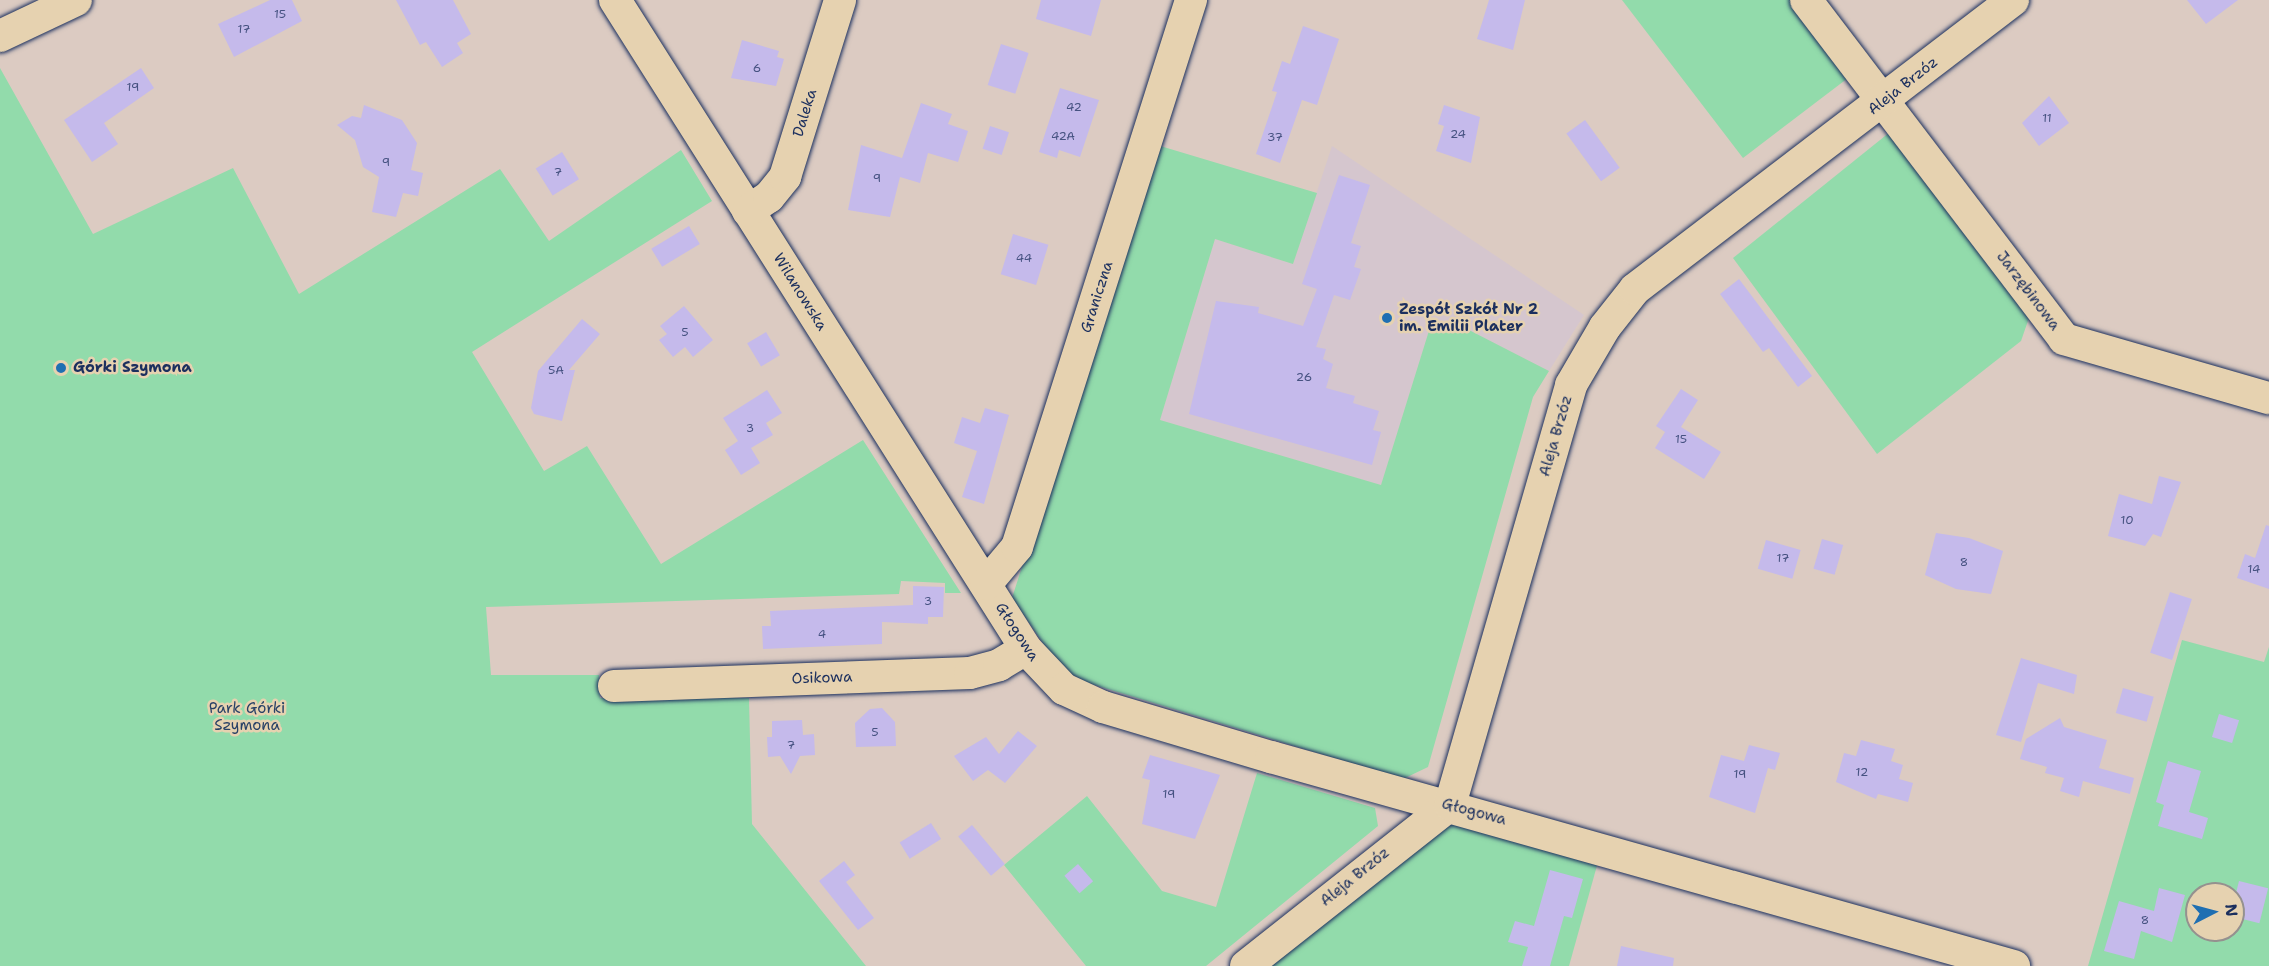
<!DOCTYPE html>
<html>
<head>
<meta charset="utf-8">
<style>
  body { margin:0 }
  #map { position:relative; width:2269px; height:966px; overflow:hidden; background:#dccbc2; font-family:"Shantell Sans",sans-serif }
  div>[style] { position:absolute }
  .built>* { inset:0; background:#d5c6ce }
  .green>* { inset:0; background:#92dbab }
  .building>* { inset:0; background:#c5baeb; transform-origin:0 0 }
  .roads { filter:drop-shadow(0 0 2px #1b2f5e) drop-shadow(0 0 2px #1b2f5e) }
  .minor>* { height:32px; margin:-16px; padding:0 16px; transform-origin:16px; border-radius:16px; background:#e6d2b0 }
  .dots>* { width:16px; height:16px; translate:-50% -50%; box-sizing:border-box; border:3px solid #e6d2b0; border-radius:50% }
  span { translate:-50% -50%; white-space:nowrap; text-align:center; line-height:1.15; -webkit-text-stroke:5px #e6d2b0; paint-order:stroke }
  .number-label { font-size:12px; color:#465281 }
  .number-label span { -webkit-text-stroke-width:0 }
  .street-label { font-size:15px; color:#1b2f5e }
  .poi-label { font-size:15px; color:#1b2f5e; font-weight:700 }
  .left { translate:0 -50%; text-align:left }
  .park-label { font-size:15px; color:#274066 }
  .north { position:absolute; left:2185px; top:882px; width:60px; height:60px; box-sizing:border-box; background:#e6d2b0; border:2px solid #95918f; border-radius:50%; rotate:84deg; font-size:16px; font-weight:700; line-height:24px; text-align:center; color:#1b2f5e }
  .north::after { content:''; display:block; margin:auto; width:21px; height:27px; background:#1f6fb2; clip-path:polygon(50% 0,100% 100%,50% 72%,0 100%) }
</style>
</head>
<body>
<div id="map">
  <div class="built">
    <div style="clip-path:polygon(1332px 146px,1584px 315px,1549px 371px,1467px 329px,1432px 321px,1381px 485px,1160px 420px,1215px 239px,1293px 264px)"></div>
  </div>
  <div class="green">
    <div style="clip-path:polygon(1622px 0,1791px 0,1848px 78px,1743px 158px)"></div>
    <div style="clip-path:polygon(0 68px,93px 234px,233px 168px,299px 294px,500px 169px,549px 241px,681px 150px,712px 201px,472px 352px,544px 471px,587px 446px,661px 564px,863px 440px,961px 593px,945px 593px,945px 583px,901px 581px,899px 594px,486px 607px,491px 675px,599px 675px,600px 698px,749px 698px,752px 824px,866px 966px,0 966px)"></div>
    <div style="clip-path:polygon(1890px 132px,2030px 315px,2021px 341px,1877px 454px,1733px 258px)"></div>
    <div style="clip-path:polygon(1157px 145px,1317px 193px,1293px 264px,1215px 239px,1160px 420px,1381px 485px,1432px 321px,1467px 329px,1549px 371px,1533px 397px,1428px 767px,1403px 779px,1078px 680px,1062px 671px,1012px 598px)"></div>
    <div style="clip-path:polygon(evenodd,2182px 640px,2264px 662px,2269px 647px,2269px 966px,2088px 966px,2182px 640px,2197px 894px,2233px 894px,2233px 930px,2197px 930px,2197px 894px)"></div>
    <div style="clip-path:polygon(1257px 773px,1375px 808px,1378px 826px,1206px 966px,1086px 966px,1004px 865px,1087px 796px,1162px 891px,1216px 907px)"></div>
    <div style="clip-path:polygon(1445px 820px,1598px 862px,1569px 966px,1261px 966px)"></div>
  </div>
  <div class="building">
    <div style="clip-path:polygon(270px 0,292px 0,302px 21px,234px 57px,218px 24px)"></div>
    <div style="clip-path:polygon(396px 0,453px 0,471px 34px,457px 43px,463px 53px,442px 67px,426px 42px,420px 45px)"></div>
    <div style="clip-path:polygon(1041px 0,1101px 0,1091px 36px,1036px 19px)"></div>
    <div style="clip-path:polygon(1489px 0,1525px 0,1513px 50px,1477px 39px)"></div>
    <div style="clip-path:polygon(2187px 0,2238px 0,2206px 24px)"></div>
    <div style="clip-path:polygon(1303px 26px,1339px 39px,1317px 105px,1302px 100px,1280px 163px,1256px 154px,1277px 92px,1272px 91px,1282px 61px,1290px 64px)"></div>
    <div style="clip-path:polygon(742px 40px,779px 51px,777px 57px,784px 59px,776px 86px,731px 78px)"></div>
    <div style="left:1001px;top:44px;width:29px;height:43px;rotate:18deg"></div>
    <div style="clip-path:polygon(141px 68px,154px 88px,104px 123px,118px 144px,92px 162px,64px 120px)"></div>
    <div style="clip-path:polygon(1060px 88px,1099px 100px,1080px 157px,1059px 150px,1057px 158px,1039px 152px)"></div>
    <div style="clip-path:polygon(2049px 96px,2069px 123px,2039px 146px,2022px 123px)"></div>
    <div style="clip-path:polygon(921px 103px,952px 114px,948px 124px,968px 131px,958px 162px,928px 153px,920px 183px,900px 177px,890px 217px,848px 210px,861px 145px,902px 158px)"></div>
    <div style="clip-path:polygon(364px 105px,402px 120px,417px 143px,411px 170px,423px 173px,418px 196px,403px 193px,396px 217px,372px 212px,379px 177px,363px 167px,355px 140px,337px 125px,352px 116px,361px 118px)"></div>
    <div style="clip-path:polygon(1444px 105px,1480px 117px,1471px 163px,1436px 151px,1444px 126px,1438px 124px)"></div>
    <div style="left:1585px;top:120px;width:59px;height:23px;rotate:54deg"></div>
    <div style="left:990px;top:126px;width:20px;height:24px;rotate:18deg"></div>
    <div style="left:562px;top:152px;width:32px;height:31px;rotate:58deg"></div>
    <div style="clip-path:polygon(1339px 175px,1370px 185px,1351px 243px,1361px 246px,1354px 267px,1361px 269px,1350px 300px,1334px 295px,1316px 347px,1326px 349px,1323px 359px,1333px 364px,1326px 388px,1355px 396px,1353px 403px,1379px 411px,1373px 430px,1381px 432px,1372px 465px,1189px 414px,1216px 301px,1259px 307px,1258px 313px,1303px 326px,1317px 289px,1302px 284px)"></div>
    <div style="left:689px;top:226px;width:21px;height:44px;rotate:59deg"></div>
    <div style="left:1013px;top:234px;width:37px;height:42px;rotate:17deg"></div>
    <div style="clip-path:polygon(1739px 279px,1812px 376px,1798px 387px,1769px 348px,1763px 352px,1720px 294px)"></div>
    <div style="clip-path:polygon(684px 306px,713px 340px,693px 357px,685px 347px,673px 357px,659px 340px,667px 334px,660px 326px)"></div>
    <div style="clip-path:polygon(582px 319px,600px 334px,569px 370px,575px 370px,562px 421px,534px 414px,531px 408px,538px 371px)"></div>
    <div style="left:766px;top:332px;width:27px;height:22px;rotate:59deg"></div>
    <div style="clip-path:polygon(1681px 389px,1698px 400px,1681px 427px,1721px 452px,1704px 479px,1655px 448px,1665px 432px,1656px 426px)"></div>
    <div style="clip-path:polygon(767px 390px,782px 413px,766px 423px,773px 435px,751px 448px,760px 463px,741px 475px,725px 450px,738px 441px,723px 418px)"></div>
    <div style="clip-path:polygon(985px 408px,1009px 415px,984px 504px,962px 497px,977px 451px,954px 443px,962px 417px,980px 423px)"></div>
    <div style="clip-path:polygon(2159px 476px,2181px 482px,2161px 537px,2153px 534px,2145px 546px,2108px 536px,2119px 494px,2152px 504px)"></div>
    <div style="clip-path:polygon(2266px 525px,2269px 526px,2269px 589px,2237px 578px,2245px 554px,2255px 558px)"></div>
    <div style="clip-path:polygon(1936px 533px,1969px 538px,2003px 551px,1991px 594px,1956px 589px,1925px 575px)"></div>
    <div style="left:1822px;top:539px;width:22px;height:31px;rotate:16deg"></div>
    <div style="left:1766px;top:540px;width:36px;height:30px;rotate:16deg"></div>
    <div style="clip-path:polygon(913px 586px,944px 587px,943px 617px,928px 617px,928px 624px,882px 622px,882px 644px,763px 649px,762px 626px,771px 626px,770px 611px,913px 605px)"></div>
    <div style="left:2170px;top:592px;width:23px;height:64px;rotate:18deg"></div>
    <div style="clip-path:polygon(2021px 658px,2077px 675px,2074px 694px,2038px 683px,2021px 742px,1996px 735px)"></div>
    <div style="left:2123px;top:688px;width:32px;height:26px;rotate:16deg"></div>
    <div style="clip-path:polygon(882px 708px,895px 722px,896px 746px,856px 747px,855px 723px,870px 709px)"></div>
    <div style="left:2219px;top:714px;width:21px;height:24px;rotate:17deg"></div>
    <div style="clip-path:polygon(2060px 718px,2064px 727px,2107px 740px,2099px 768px,2134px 778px,2130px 794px,2083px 781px,2079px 797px,2060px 791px,2064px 778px,2045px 773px,2047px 767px,2020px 759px,2026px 739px)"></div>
    <div style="clip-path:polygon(802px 720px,803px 735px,814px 734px,815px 755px,800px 756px,791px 774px,780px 756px,768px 757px,767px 737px,772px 737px,772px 721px)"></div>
    <div style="clip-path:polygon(1018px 731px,1037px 746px,1005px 783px,988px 770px,973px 781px,954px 756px,986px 737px,999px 754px)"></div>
    <div style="clip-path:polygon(1861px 740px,1895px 749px,1891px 761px,1903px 765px,1899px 779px,1913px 783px,1908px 802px,1878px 794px,1876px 799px,1836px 782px,1844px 753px,1856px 756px)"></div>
    <div style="clip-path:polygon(1749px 745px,1780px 753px,1775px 770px,1768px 768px,1755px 813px,1709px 797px,1721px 755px,1744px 761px)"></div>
    <div style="clip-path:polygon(1150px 755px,1220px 775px,1195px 839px,1142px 824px,1150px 780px,1142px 778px)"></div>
    <div style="clip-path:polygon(2168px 761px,2201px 771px,2189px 812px,2208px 818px,2202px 839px,2158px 826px,2164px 805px,2156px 802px)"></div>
    <div style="left:931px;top:823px;width:19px;height:37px;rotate:58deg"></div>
    <div style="left:972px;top:825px;width:51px;height:18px;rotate:50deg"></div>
    <div style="clip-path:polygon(844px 861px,855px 875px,846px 882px,874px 918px,858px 930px,819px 881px)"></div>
    <div style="left:1078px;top:864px;width:23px;height:18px;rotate:49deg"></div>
    <div style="clip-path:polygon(1550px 870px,1583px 879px,1572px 918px,1564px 916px,1550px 966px,1522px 966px,1528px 947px,1508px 942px,1515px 921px,1534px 926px)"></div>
    <div style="left:2239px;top:881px;width:30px;height:36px;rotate:14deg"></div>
    <div style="clip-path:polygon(2159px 888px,2185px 895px,2172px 942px,2141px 931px,2134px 959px,2104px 951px,2119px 901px,2154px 911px)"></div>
    <div style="clip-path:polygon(1621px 946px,1674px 958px,1673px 966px,1617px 966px)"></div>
  </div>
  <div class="roads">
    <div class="minor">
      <div style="left:615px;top:0;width:768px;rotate:57.65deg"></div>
      <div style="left:1026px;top:649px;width:55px;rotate:46.5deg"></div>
      <div style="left:1064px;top:689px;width:43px;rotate:24.8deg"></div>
      <div style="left:1103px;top:707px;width:175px;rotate:16.6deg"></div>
      <div style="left:1271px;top:757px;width:772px;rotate:15.71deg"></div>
      <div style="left:1806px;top:0;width:426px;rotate:52.7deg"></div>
      <div style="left:2064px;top:339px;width:213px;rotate:16.1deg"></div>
      <div style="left:0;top:36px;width:84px;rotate:-25.3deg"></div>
      <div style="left:748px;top:211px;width:25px;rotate:-34deg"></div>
      <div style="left:769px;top:197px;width:26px;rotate:-51deg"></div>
      <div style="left:785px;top:177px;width:185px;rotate:-72.7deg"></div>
      <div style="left:986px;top:584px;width:48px;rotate:-50deg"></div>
      <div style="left:1017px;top:547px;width:574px;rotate:-72.35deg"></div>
      <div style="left:614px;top:686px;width:356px;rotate:-2.1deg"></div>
      <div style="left:970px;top:673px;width:30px;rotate:-15deg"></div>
      <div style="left:999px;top:665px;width:31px;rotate:-31deg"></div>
      <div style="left:1246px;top:966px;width:260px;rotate:-38.3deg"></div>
      <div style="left:1450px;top:805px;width:437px;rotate:-73.9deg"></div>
      <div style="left:1571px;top:385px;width:67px;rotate:-59.6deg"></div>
      <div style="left:1605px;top:327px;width:48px;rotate:-51.7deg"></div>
      <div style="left:1635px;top:289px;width:476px;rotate:-37.4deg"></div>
    </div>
  </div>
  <div class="dots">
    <div style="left:1387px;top:318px;background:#1f6fb2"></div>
    <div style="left:61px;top:368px;background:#1f6fb2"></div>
  </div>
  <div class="number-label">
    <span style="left:280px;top:15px">15</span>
    <span style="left:244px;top:30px">17</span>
    <span style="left:757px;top:69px">6</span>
    <span style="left:133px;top:88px">19</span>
    <span style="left:1074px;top:108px">42</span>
    <span style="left:2047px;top:119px">11</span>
    <span style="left:1458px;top:135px">24</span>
    <span style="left:1063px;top:137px">42A</span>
    <span style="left:1275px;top:138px">37</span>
    <span style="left:386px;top:163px">9</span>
    <span style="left:558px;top:173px">7</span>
    <span style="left:877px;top:179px">9</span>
    <span style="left:1024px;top:259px">44</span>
    <span style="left:685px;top:333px">5</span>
    <span style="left:556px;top:371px">5A</span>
    <span style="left:1304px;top:378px">26</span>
    <span style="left:750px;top:429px">3</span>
    <span style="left:1681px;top:440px">15</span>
    <span style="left:2127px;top:521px">10</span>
    <span style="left:1783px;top:559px">17</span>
    <span style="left:1964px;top:563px">8</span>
    <span style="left:2254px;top:570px">14</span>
    <span style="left:928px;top:602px">3</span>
    <span style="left:822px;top:635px">4</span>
    <span style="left:875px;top:733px">5</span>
    <span style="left:791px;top:746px">7</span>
    <span style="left:1862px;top:773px">12</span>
    <span style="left:1740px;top:775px">19</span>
    <span style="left:1169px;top:795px">19</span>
    <span style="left:2145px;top:921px">8</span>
  </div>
  <div class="street-label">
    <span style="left:1903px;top:86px;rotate:-38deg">Aleja Brzóz</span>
    <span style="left:805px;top:113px;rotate:-73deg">Daleka</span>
    <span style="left:2028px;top:291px;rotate:53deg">Jarzębinowa</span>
    <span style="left:800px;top:292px;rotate:58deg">Wilanowska</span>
    <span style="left:1097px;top:297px;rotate:-72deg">Graniczna</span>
    <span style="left:1556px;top:436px;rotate:-74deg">Aleja Brzóz</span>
    <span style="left:1017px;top:632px;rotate:57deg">Głogowa</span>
    <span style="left:822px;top:678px;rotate:-2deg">Osikowa</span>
    <span style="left:1474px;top:812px;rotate:15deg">Głogowa</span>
    <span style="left:1355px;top:877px;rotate:-39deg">Aleja Brzóz</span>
  </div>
  <div class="poi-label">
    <span class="left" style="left:1399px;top:318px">Zespół Szkół Nr 2<br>im. Emilii Plater</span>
    <span class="left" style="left:73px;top:368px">Górki Szymona</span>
  </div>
  <div class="park-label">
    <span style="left:247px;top:717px">Park Górki<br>Szymona</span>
  </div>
  <div class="north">N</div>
</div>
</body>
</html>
